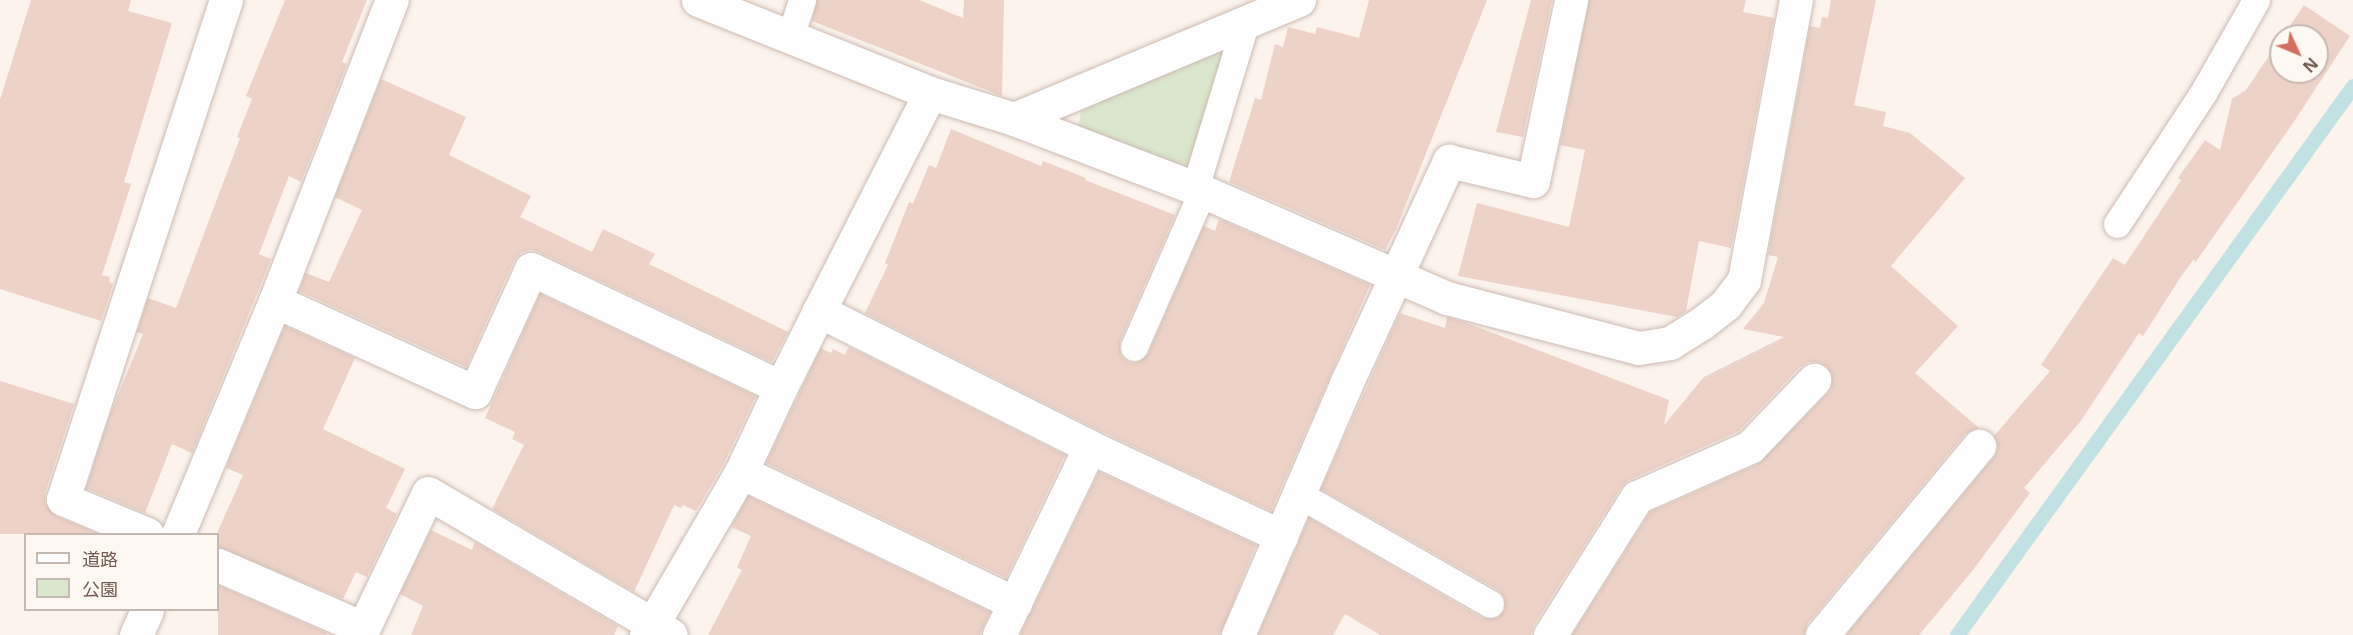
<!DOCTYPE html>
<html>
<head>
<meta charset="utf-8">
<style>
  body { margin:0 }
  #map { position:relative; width:2353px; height:635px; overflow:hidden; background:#fbf3ec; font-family:"Noto Sans","Noto Sans JP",sans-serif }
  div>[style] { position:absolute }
  .green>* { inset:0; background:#dae7cc }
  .stream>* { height:15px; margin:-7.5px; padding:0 7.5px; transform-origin:7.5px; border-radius:7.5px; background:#c2e1e2 }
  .building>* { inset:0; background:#edd2c7 }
  .roads { filter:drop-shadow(0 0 2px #ccbbb3) drop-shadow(0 0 2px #ccbbb3) }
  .service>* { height:27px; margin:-13.5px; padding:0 13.5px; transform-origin:13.5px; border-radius:13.5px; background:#fff }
  .minor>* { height:33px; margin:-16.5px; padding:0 16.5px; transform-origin:16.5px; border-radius:16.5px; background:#fff }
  span { translate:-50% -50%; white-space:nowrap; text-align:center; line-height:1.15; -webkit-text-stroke:4.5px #fdf8f2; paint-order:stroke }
  .legend { position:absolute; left:24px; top:533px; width:195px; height:78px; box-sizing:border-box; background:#fdf8f2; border:2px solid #c6b9b2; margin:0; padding:8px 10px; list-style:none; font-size:18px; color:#735a51 }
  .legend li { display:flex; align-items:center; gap:12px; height:30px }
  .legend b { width:30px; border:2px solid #c6b9b2 }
  .north { position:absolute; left:2269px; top:24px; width:60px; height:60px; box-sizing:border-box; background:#fdf8f2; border:2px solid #c6b9b2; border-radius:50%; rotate:134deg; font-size:16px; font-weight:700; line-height:24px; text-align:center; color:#735a51 }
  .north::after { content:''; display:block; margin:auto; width:21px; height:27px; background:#d56d61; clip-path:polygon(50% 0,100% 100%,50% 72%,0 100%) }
</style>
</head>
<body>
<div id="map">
  <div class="green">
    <div style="clip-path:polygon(1230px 44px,1193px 171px,1078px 129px,1081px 111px)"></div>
  </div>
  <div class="stream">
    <div style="left:1957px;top:635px;width:677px;rotate:-54.2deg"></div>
  </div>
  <div class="building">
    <div style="clip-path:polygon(31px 0,131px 0,128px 11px,172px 23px,124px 182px,131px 184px,102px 275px,110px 277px,109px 282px,113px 284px,101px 321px,0 289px,0 100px)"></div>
    <div style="clip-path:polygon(285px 0,367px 0,342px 62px,347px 64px,301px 182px,289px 176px,259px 254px,271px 259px,192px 453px,172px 444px,145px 513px,86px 488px,110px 415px,143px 334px,137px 332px,148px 298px,176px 308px,240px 138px,237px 137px,252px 99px,246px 96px)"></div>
    <div style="clip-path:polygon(817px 0,919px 0,963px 18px,964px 0,1004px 0,1002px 96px,812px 21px)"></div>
    <div style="clip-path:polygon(1369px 0,1487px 0,1396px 229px,1385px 250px,1229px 182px,1255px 98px,1261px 100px,1275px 44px,1283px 47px,1288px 27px,1315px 34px,1317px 27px,1359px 38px)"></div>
    <div style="clip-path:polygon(1531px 0,1552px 0,1523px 137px,1496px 132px)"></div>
    <div style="clip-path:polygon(1589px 0,1746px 0,1743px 12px,1774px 18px,1731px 248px,1699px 241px,1686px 311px,1677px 317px,1458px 276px,1477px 203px,1569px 227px,1585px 150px,1560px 145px)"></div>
    <div style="clip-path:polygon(1831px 0,1876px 0,1854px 105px,1886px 112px,1883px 126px,1910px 133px,1965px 178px,1891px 266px,1958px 326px,1915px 373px,1979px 428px,1965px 434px,1808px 623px,1804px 635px,1572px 635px,1650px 512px,1758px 464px,1828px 393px,1832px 384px,1832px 374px,1826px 366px,1818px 362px,1808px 362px,1800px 367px,1739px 431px,1629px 480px,1622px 486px,1534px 625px,1531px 635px,1380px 635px,1345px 614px,1333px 635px,1258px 635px,1309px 518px,1482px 618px,1497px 618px,1504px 611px,1504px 597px,1498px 590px,1321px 489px,1400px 313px,1445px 328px,1447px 317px,1464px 322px,1669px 400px,1664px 425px,1704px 377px,1784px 337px,1743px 329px,1764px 303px,1778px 257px,1768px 255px,1810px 26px,1820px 28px,1822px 17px,1828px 18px)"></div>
    <div style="clip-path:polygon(2304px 5px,2350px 36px,2293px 123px,2195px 263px,2194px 259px,2182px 275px,2143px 336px,2139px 333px,2080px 422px,2024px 488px,2030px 493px,1973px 570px,1919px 635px,1846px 635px,1993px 458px,1998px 449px,1994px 436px,2050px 371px,2041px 365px,2113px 258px,2125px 265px,2181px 180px,2178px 178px,2205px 140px,2220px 150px,2232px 99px,2246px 90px,2281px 38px,2281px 72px,2317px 72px,2317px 36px,2283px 36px)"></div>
    <div style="clip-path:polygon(381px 79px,466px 117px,449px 155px,531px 196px,520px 217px,592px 252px,603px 229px,655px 254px,649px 264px,788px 332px,772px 362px,539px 252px,530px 250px,521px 253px,514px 261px,466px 367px,299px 291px,306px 273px,329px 282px,362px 210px,335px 197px)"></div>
    <div style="clip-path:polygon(951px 129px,1041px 166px,1043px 161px,1086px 178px,1085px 180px,1175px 215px,1120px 341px,1121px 356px,1128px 362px,1136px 363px,1148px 354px,1204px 226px,1215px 231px,1219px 219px,1370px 285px,1271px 511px,1098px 430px,865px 313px,888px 265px,885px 263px,909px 202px,913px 204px,929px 165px,936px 168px)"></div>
    <div style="clip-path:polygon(540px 294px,756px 396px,724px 463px,696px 511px,683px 505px,681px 508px,674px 505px,634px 592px,492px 509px,524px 445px,512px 439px,515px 432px,485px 418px)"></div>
    <div style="clip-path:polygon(285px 326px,355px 358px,323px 429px,405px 469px,386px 508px,397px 514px,367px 577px,356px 572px,343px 599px,218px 547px,218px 531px,243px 475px,226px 468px)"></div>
    <div style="clip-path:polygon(849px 347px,1065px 455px,1006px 578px,766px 463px,821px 348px,831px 353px,833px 349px,845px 355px)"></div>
    <div style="clip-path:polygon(0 381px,74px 404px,45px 493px,45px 503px,56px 516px,99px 534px,0 534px)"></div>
    <div style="clip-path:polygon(1099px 472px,1256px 545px,1220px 635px,1020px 635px)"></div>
    <div style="clip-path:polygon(748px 496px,990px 612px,980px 635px,708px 635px,742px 570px,737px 567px,751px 536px,731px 527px)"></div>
    <div style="clip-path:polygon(431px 530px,472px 550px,475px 542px,618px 626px,614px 635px,411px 635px,423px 606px,400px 594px)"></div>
    <div style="clip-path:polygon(218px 585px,327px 633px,326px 635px,218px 635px)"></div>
  </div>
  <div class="roads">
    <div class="service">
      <div style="left:790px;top:37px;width:39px;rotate:-72deg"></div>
      <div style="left:1195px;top:188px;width:171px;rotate:-73deg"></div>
      <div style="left:2117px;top:224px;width:157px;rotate:-56.7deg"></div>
      <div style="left:2203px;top:93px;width:107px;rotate:-60.3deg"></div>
      <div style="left:1134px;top:347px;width:169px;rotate:-66.3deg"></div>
      <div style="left:1300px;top:495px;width:219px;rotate:29.8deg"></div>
    </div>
    <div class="minor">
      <div style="left:698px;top:0;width:250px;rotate:21.8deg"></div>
      <div style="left:930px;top:93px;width:88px;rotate:17.2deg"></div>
      <div style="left:1014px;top:119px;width:194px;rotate:20.9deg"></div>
      <div style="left:1195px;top:188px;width:275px;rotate:23.6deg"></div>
      <div style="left:1447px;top:298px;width:198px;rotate:14.6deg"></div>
      <div style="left:1639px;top:348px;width:31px;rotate:-9deg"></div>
      <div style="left:1670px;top:343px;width:38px;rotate:-32deg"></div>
      <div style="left:1702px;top:323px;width:31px;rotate:-38deg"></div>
      <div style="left:1726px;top:304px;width:30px;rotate:-53deg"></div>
      <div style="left:1744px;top:280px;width:285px;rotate:-79.5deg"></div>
      <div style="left:930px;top:93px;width:245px;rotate:117deg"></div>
      <div style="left:819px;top:311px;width:303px;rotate:26.6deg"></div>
      <div style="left:1090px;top:447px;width:211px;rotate:25deg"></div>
      <div style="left:1014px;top:119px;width:309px;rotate:-22.7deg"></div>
      <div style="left:275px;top:301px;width:220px;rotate:24.5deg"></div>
      <div style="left:475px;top:392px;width:135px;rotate:-65.5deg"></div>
      <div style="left:531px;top:269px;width:276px;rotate:25.3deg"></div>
      <div style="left:781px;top:387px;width:94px;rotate:115.2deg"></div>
      <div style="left:741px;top:472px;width:189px;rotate:120.2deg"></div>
      <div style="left:781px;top:387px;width:85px;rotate:-63.4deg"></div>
      <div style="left:741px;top:472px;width:304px;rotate:25.6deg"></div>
      <div style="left:147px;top:534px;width:91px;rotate:-157.4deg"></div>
      <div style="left:63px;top:499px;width:525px;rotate:-71.91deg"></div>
      <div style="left:178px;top:534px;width:252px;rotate:-67.4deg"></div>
      <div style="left:275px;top:301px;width:323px;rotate:-68.8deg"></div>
      <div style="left:218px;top:565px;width:158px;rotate:23.5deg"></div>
      <div style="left:136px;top:635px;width:27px;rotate:-66deg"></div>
      <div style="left:360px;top:635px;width:157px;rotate:-64.4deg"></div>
      <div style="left:428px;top:493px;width:281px;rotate:30.3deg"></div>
      <div style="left:999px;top:635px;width:209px;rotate:-64.2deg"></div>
      <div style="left:1238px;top:635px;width:273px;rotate:-66.7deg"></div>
      <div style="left:1346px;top:384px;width:246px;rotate:-65.2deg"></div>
      <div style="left:1449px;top:161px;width:86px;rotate:13.4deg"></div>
      <div style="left:1533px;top:181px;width:185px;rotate:-78.1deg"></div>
      <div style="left:1550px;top:635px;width:163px;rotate:-57.8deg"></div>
      <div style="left:1637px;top:497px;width:124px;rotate:-23.9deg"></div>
      <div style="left:1750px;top:447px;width:93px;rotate:-46.3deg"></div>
      <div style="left:1822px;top:635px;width:246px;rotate:-50.3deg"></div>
    </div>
  </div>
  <ul class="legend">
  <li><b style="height:8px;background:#fff"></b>道路</li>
  <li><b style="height:16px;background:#dae7cc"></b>公園</li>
  </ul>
  <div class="north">N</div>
</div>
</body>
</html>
